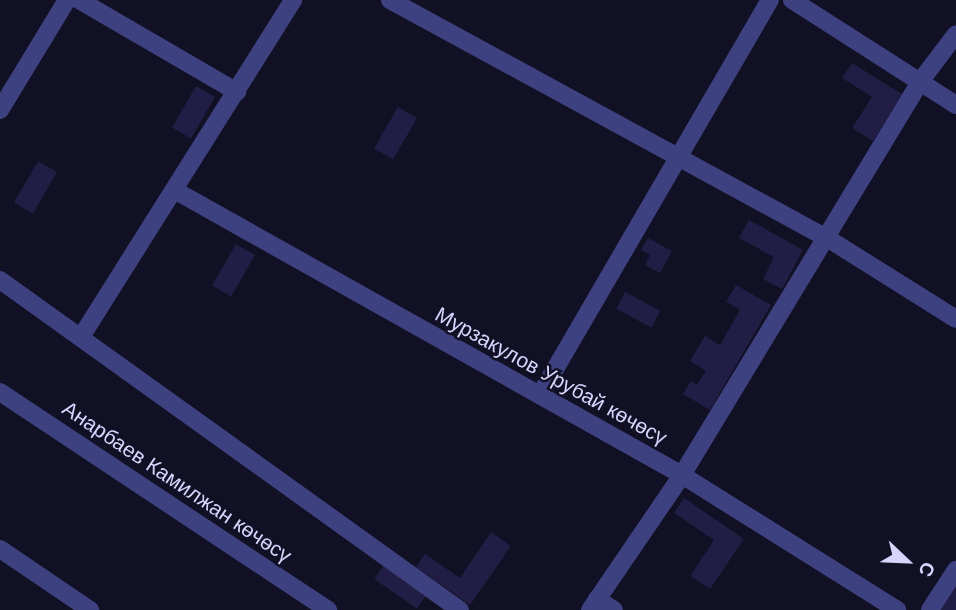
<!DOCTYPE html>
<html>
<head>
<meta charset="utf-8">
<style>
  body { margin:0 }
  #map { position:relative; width:956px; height:610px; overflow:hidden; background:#121024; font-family:Arial,sans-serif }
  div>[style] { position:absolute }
  .building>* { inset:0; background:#221d44; transform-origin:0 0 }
  .minor>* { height:18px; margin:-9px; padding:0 9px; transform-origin:9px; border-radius:9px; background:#3e4180 }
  span { translate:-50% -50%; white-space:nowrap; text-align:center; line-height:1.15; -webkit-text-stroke:5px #121024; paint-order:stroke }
  .street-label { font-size:21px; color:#d7d5fd }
  .north { position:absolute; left:872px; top:526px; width:70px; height:70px; -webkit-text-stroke:5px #121024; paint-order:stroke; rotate:113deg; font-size:19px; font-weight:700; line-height:28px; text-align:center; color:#d7d5fd }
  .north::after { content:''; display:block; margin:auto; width:24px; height:32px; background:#d7d5fd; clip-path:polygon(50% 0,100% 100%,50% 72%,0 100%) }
</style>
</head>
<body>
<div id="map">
  <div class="building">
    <div style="clip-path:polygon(852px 63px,902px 94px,873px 141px,852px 128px,872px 97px,842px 78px)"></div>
    <div style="left:196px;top:86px;width:22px;height:48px;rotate:30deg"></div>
    <div style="left:398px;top:107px;width:22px;height:48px;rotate:30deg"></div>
    <div style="left:38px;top:161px;width:22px;height:48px;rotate:30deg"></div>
    <div style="clip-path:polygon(749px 220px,803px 250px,782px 289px,763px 279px,774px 257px,739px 238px)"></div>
    <div style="clip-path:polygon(648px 238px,672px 251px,660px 273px,645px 265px,650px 255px,641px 250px)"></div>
    <div style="left:236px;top:244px;width:22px;height:48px;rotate:30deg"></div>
    <div style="clip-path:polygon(736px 285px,771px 305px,710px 410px,683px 394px,691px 381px,697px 385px,706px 371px,690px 361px,705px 336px,720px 345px,740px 310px,726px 302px)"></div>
    <div style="left:625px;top:292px;width:40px;height:19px;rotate:28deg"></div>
    <div style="clip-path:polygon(684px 498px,744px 539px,710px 589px,690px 576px,714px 540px,674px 513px)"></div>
    <div style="clip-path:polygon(491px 532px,511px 546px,470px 605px,416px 567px,425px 554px,460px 578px)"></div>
    <div style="left:384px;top:565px;width:52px;height:17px;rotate:35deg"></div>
    <div style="clip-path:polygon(956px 587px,956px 610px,941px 610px)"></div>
  </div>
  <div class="minor">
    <div style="left:79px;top:0;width:183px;rotate:30.2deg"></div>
    <div style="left:390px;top:0;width:498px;rotate:28.6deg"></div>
    <div style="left:827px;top:238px;width:152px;rotate:32.1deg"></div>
    <div style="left:792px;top:0;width:195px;rotate:32.6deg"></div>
    <div style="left:0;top:110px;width:129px;rotate:-58.7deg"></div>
    <div style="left:176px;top:191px;width:580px;rotate:29.3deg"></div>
    <div style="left:682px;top:475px;width:254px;rotate:32.1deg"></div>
    <div style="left:0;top:280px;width:566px;rotate:35.66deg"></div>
    <div style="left:81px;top:337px;width:398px;rotate:-57.8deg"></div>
    <div style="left:0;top:392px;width:394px;rotate:33.6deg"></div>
    <div style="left:540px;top:395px;width:457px;rotate:-59.8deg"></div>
    <div style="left:0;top:549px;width:109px;rotate:34.1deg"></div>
    <div style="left:597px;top:599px;width:20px;rotate:33deg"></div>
    <div style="left:590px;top:610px;width:163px;rotate:-55.7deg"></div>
    <div style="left:682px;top:475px;width:458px;rotate:-58.8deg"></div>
    <div style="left:919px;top:83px;width:61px;rotate:-52.9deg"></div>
    <div style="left:930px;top:610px;width:48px;rotate:-57deg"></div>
  </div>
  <div class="street-label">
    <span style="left:551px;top:376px;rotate:29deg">Мурзакулов Урубай көчөсү</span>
    <span style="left:177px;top:482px;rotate:34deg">Анарбаев Камилжан көчөсү</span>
  </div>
  <div class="north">С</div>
</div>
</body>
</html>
